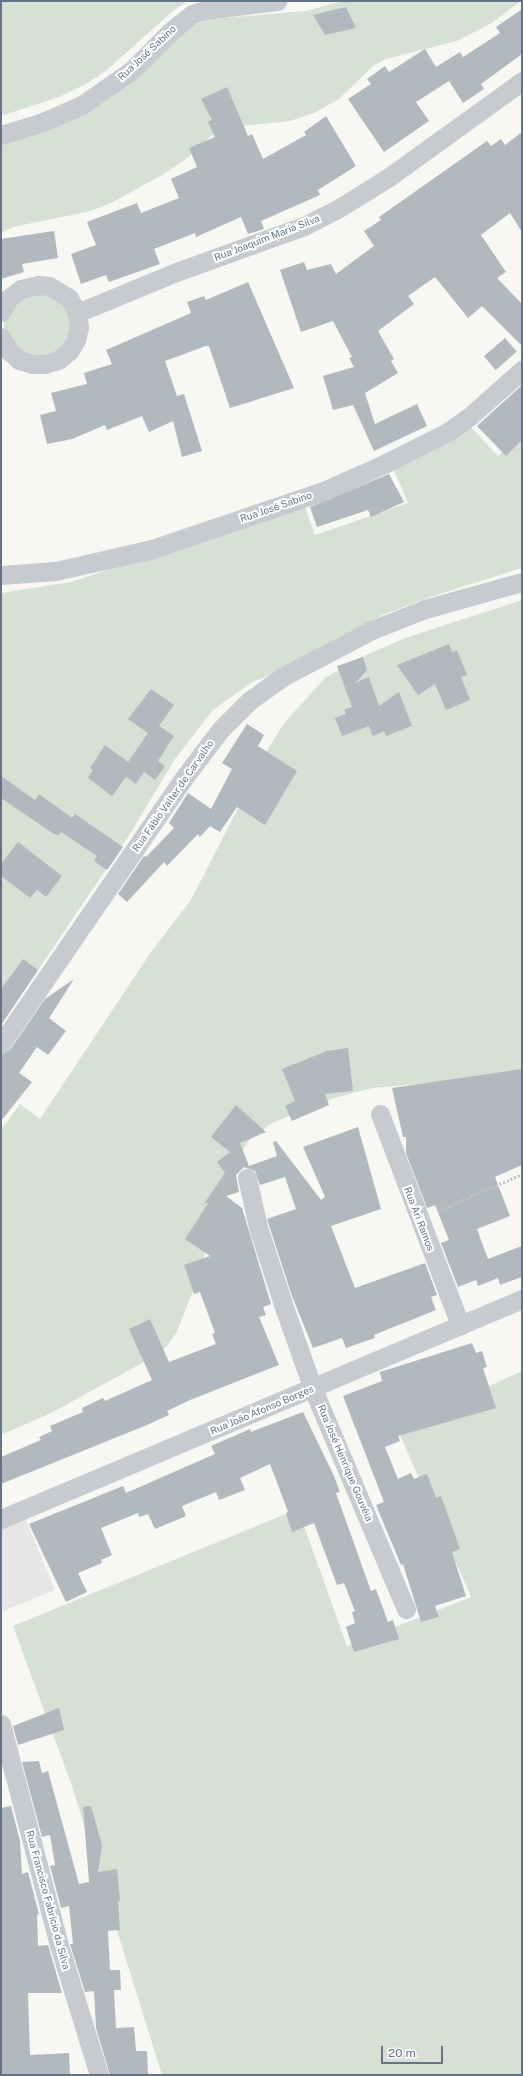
<!DOCTYPE html>
<html>
<head>
<meta charset="utf-8">
<style>
  body { margin:0 }
  #map { position:relative; width:523px; height:2076px; overflow:hidden; background:#f7f7f4; font-family:"Public Sans",sans-serif }
  div>[style] { position:absolute }
  .built>* { inset:0; background:#e5e6e5 }
  .green>* { inset:0; background:#d7e0d4 }
  .building>* { inset:0; background:#b2b9be; transform-origin:0 0 }
  .path>* { height:2.5px; margin-top:-1.25px; transform-origin:0; background:repeating-linear-gradient(90deg,#c2c4c6 0 2px,transparent 0 4px) }
  .minor>* { height:19px; margin:-9.5px; padding:0 9.5px; transform-origin:9.5px; border-radius:9.5px; background:#c7cace }
  span { translate:-50% -50%; white-space:nowrap; text-align:center; line-height:1.15; -webkit-text-stroke:4px #fff; paint-order:stroke }
  .street-label { font-size:10px; color:#647487 }
  .frame { position:absolute; inset:0; border:2px solid #647487; pointer-events:none }
  .scale { position:absolute; left:381px; top:2046px; width:62px; height:18px; box-sizing:border-box; border:2px solid #647487; border-top:0; padding-left:5px; font-size:12px; line-height:14px; white-space:nowrap; color:#647487; -webkit-text-stroke:3px #fff; paint-order:stroke }
</style>
</head>
<body>
<div id="map">
  <div class="built">
    <div style="clip-path:polygon(25px 1518px,55px 1590px,1px 1612px,1px 1528px)"></div>
  </div>
  <div class="green">
    <div style="clip-path:polygon(1px 1px,188px 1px,174px 10px,107px 70px,86px 84px,59px 97px,1px 116px)"></div>
    <div style="clip-path:polygon(343px 1px,521px 1px,492px 23px,457px 41px,386px 59px,373px 66px,339px 99px,314px 113px,290px 121px,232px 127px,211px 136px,189px 157px,164px 174px,109px 204px,87px 212px,13px 227px,1px 233px,1px 145px,10px 142px,160px 52px,193px 25px,211px 19px,306px 11px)"></div>
    <div style="clip-path:polygon(42px 289px,72px 313px,67px 346px,59px 354px,25px 357px,4px 330px,4px 318px,8px 307px)"></div>
    <div style="clip-path:polygon(469px 425px,498px 456px,522px 436px,522px 568px,430px 597px,383px 615px,276px 673px,252px 682px,213px 710px,175px 759px,128px 837px,1px 1025px,1px 593px,71px 582px,304px 504px,315px 535px,408px 503px,393px 468px)"></div>
    <div style="clip-path:polygon(522px 600px,522px 1080px,441px 1082px,372px 1088px,334px 1098px,272px 1123px,250px 1139px,233px 1164px,193px 1291px,177px 1331px,168px 1345px,153px 1357px,51px 1413px,1px 1435px,1px 1125px,3px 1127px,20px 1104px,40px 1119px,151px 952px,191px 900px,271px 744px,285px 722px,325px 678px,355px 660px,405px 638px)"></div>
    <div style="clip-path:polygon(522px 1371px,522px 2075px,162px 2075px,72px 1786px,13px 1626px,298px 1509px,347px 1646px,471px 1597px,397px 1428px)"></div>
  </div>
  <div class="building">
    <div style="clip-path:polygon(346px 7px,356px 28px,325px 35px,313px 15px)"></div>
    <div style="clip-path:polygon(522px 9px,522px 54px,481px 84px,484px 89px,463px 103px,449px 81px,416px 102px,429px 121px,384px 152px,348px 99px,371px 84px,367px 79px,385px 66px,389px 72px,425px 49px,436px 67px,460px 52px,463px 57px,500px 33px,496px 27px)"></div>
    <div style="clip-path:polygon(227px 87px,248px 136px,252px 134px,263px 159px,306px 135px,304px 132px,326px 116px,356px 166px,318px 190px,320px 195px,261px 221px,264px 229px,248px 234px,241px 217px,196px 237px,195px 233px,154px 249px,160px 264px,109px 282px,106px 275px,81px 284px,71px 254px,96px 245px,87px 222px,137px 203px,141px 213px,179px 198px,171px 179px,197px 167px,189px 148px,215px 137px,208px 122px,212px 120px,201px 99px)"></div>
    <div style="clip-path:polygon(522px 132px,522px 232px,510px 213px,481px 235px,506px 272px,497px 278px,522px 304px,522px 346px,482px 306px,468px 318px,435px 277px,408px 296px,414px 304px,378px 331px,394px 359px,391px 361px,398px 373px,365px 393px,375px 424px,417px 404px,427px 426px,374px 451px,353px 405px,333px 410px,323px 376px,354px 367px,349px 358px,352px 357px,333px 321px,301px 332px,280px 270px,304px 262px,307px 270px,331px 264px,336px 274px,374px 246px,364px 231px,381px 220px,379px 217px,487px 141px,491px 146px,501px 139px,505px 145px)"></div>
    <div style="clip-path:polygon(54px 231px,58px 258px,22px 264px,24px 272px,1px 279px,1px 239px)"></div>
    <div style="clip-path:polygon(248px 282px,294px 388px,230px 408px,209px 346px,206px 346px,165px 361px,177px 396px,184px 394px,202px 451px,182px 457px,173px 421px,149px 432px,142px 416px,107px 430px,105px 425px,72px 439px,47px 444px,40px 415px,56px 411px,51px 393px,87px 384px,84px 373px,112px 364px,106px 350px,191px 313px,187px 302px,204px 296px,206px 300px)"></div>
    <div style="left:505px;top:338px;width:18px;height:28px;rotate:49deg"></div>
    <div style="clip-path:polygon(522px 385px,522px 440px,506px 456px,477px 426px)"></div>
    <div style="clip-path:polygon(389px 474px,404px 502px,371px 517px,368px 510px,317px 527px,310px 507px)"></div>
    <div style="clip-path:polygon(449px 644px,452px 652px,457px 650px,467px 675px,461px 677px,470px 700px,446px 710px,435px 684px,418px 695px,397px 665px)"></div>
    <div style="clip-path:polygon(363px 657px,367px 670px,355px 683px,369px 677px,379px 706px,399px 692px,412px 726px,386px 736px,384px 731px,373px 736px,369px 726px,342px 736px,335px 718px,346px 714px,344px 710px,352px 707px,337px 666px)"></div>
    <div style="clip-path:polygon(151px 689px,174px 705px,159px 726px,174px 736px,158px 761px,165px 766px,155px 780px,144px 772px,136px 784px,126px 777px,112px 796px,88px 778px,93px 770px,90px 768px,105px 745px,128px 762px,148px 733px,128px 719px)"></div>
    <div style="clip-path:polygon(247px 724px,264px 735px,258px 746px,297px 771px,265px 825px,237px 807px,220px 832px,210px 826px,200px 837px,198px 834px,167px 866px,164px 862px,127px 902px,118px 894px,144px 856px,146px 857px,174px 828px,169px 823px,188px 793px,211px 809px,232px 769px,222px 763px)"></div>
    <div style="clip-path:polygon(1px 776px,35px 800px,39px 794px,72px 818px,75px 814px,123px 847px,107px 870px,94px 861px,97px 856px,61px 832px,59px 835px,54px 834px,1px 798px)"></div>
    <div style="clip-path:polygon(18px 842px,62px 876px,46px 897px,37px 890px,30px 898px,1px 876px,1px 864px)"></div>
    <div style="clip-path:polygon(23px 959px,38px 970px,1px 1025px,1px 989px)"></div>
    <div style="clip-path:polygon(74px 979px,49px 1018px,66px 1031px,48px 1055px,37px 1047px,19px 1073px,32px 1082px,1px 1121px,1px 1055px,10px 1050px,56px 983px,45px 999px)"></div>
    <div style="clip-path:polygon(348px 1048px,353px 1091px,325px 1094px,329px 1105px,292px 1121px,285px 1106px,295px 1101px,282px 1069px,327px 1051px)"></div>
    <div style="clip-path:polygon(522px 1069px,522px 1165px,495px 1177px,510px 1216px,477px 1229px,488px 1259px,522px 1246px,522px 1277px,500px 1285px,498px 1278px,478px 1286px,476px 1280px,458px 1287px,441px 1243px,449px 1240px,435px 1205px,427px 1208px,406px 1153px,406px 1137px,403px 1137px,392px 1088px)"></div>
    <div style="clip-path:polygon(236px 1105px,266px 1132px,240px 1143px,249px 1166px,277px 1156px,273px 1142px,276px 1141px,321px 1200px,325px 1197px,303px 1147px,358px 1127px,381px 1209px,331px 1226px,355px 1288px,425px 1263px,437px 1295px,431px 1297px,436px 1310px,374px 1335px,375px 1338px,360px 1343px,346px 1348px,342px 1338px,313px 1348px,292px 1296px,267px 1219px,296px 1209px,285px 1177px,260px 1185px,255px 1171px,244px 1167px,236px 1175px,239px 1192px,226px 1196px,242px 1208px,271px 1304px,263px 1307px,266px 1315px,259px 1317px,279px 1365px,190px 1400px,167px 1411px,169px 1415px,147px 1425px,1px 1484px,1px 1457px,41px 1440px,39px 1437px,52px 1431px,50px 1426px,83px 1412px,82px 1408px,103px 1398px,105px 1401px,152px 1380px,129px 1329px,150px 1319px,169px 1362px,216px 1344px,212px 1334px,215px 1333px,200px 1292px,194px 1294px,184px 1265px,210px 1256px,185px 1239px,209px 1202px,204px 1204px,225px 1173px,217px 1162px,230px 1152px,211px 1137px)"></div>
    <div style="clip-path:polygon(472px 1343px,476px 1353px,482px 1351px,487px 1367px,483px 1368px,496px 1408px,398px 1436px,400px 1441px,385px 1447px,398px 1479px,411px 1473px,414px 1479px,427px 1474px,436px 1498px,441px 1496px,460px 1549px,452px 1552px,466px 1596px,435px 1606px,439px 1617px,421px 1622px,403px 1564px,401px 1565px,376px 1505px,384px 1502px,343px 1396px,382px 1381px,380px 1372px)"></div>
    <div style="clip-path:polygon(303px 1412px,334px 1476px,340px 1492px,336px 1493px,371px 1591px,376px 1589px,388px 1622px,393px 1620px,399px 1639px,354px 1652px,346px 1627px,355px 1623px,352px 1612px,355px 1611px,344px 1583px,337px 1585px,314px 1523px,292px 1532px,286px 1513px,288px 1512px,270px 1464px,240px 1478px,245px 1490px,219px 1500px,216px 1492px,182px 1506px,186px 1516px,155px 1529px,148px 1514px,139px 1517px,138px 1513px,101px 1528px,112px 1555px,101px 1560px,102px 1563px,78px 1573px,87px 1592px,66px 1602px,29px 1524px,123px 1486px,126px 1493px,215px 1454px,211px 1446px,250px 1429px,251px 1432px)"></div>
    <div style="clip-path:polygon(59px 1708px,64px 1730px,18px 1745px,13px 1726px)"></div>
    <div style="clip-path:polygon(39px 1761px,42px 1773px,48px 1771px,79px 1884px,89px 1882px,83px 1807px,91px 1806px,102px 1845px,98px 1872px,117px 1869px,120px 1901px,118px 1901px,120px 1930px,108px 1931px,110px 1970px,120px 1970px,121px 1990px,114px 1990px,116px 2028px,134px 2027px,136px 2051px,147px 2051px,148px 2074px,110px 2075px,96px 2028px,94px 1991px,85px 1992px,70px 1944px,73px 1944px,69px 1906px,61px 1908px,50px 1866px,55px 1865px,50px 1835px,42px 1837px,22px 1762px)"></div>
    <div style="clip-path:polygon(11px 1806px,20px 1841px,22px 1874px,28px 1872px,39px 1914px,37px 1915px,38px 1946px,48px 1945px,62px 1993px,28px 1993px,30px 2055px,69px 2053px,70px 2075px,1px 2075px,1px 1808px)"></div>
  </div>
  <div class="path">
    <div style="left:437px;top:1211px;width:93px;rotate:-23.5deg"></div>
  </div>
  <div class="minor">
    <div style="left:1px;top:135px;width:44px;rotate:-17.2deg"></div>
    <div style="left:43px;top:122px;width:43px;rotate:-23.6deg"></div>
    <div style="left:82px;top:105px;width:61px;rotate:-35deg"></div>
    <div style="left:132px;top:70px;width:54px;rotate:-45deg"></div>
    <div style="left:170px;top:32px;width:28px;rotate:-39deg"></div>
    <div style="left:192px;top:14px;width:14px;rotate:-17deg"></div>
    <div style="left:205px;top:10px;width:73px;rotate:-7.1deg"></div>
    <div style="left:1px;top:312px;width:15px;rotate:-62deg"></div>
    <div style="left:8px;top:299px;width:16px;rotate:-38deg"></div>
    <div style="left:21px;top:289px;width:17px;rotate:-13deg"></div>
    <div style="left:38px;top:285px;width:11px;rotate:5deg"></div>
    <div style="left:49px;top:286px;width:23px;rotate:31deg"></div>
    <div style="left:69px;top:298px;width:17px;rotate:62deg"></div>
    <div style="left:77px;top:313px;width:14px;rotate:82deg"></div>
    <div style="left:79px;top:327px;width:13px;rotate:103deg"></div>
    <div style="left:76px;top:340px;width:13px;rotate:122deg"></div>
    <div style="left:69px;top:351px;width:14px;rotate:141deg"></div>
    <div style="left:58px;top:360px;width:14px;rotate:163deg"></div>
    <div style="left:45px;top:364px;width:13px;rotate:180deg"></div>
    <div style="left:32px;top:364px;width:14px;rotate:-163deg"></div>
    <div style="left:19px;top:360px;width:13px;rotate:-138deg"></div>
    <div style="left:9px;top:351px;width:16px;rotate:-120deg"></div>
    <div style="left:77px;top:313px;width:110px;rotate:-22.4deg"></div>
    <div style="left:179px;top:271px;width:133px;rotate:-19.8deg"></div>
    <div style="left:304px;top:226px;width:36px;rotate:-27deg"></div>
    <div style="left:336px;top:210px;width:62px;rotate:-31.9deg"></div>
    <div style="left:389px;top:177px;width:164px;rotate:-35.8deg"></div>
    <div style="left:1px;top:575px;width:55px;rotate:-4.2deg"></div>
    <div style="left:56px;top:571px;width:98px;rotate:-12.9deg"></div>
    <div style="left:152px;top:549px;width:184px;rotate:-18.7deg"></div>
    <div style="left:326px;top:490px;width:64px;rotate:-24.1deg"></div>
    <div style="left:384px;top:464px;width:72px;rotate:-26.6deg"></div>
    <div style="left:448px;top:432px;width:26px;rotate:-36deg"></div>
    <div style="left:469px;top:417px;width:71px;rotate:-41.6deg"></div>
    <div style="left:1px;top:1044px;width:321px;rotate:-55.5deg"></div>
    <div style="left:183px;top:779px;width:63px;rotate:-52.8deg"></div>
    <div style="left:221px;top:729px;width:40px;rotate:-45deg"></div>
    <div style="left:249px;top:701px;width:43px;rotate:-35.5deg"></div>
    <div style="left:284px;top:676px;width:99px;rotate:-27.6deg"></div>
    <div style="left:372px;top:630px;width:57px;rotate:-21.6deg"></div>
    <div style="left:425px;top:609px;width:101px;rotate:-15.6deg"></div>
    <div style="left:380px;top:1114px;width:226px;rotate:69.2deg"></div>
    <div style="left:247px;top:1178px;width:50px;rotate:77.3deg"></div>
    <div style="left:258px;top:1227px;width:87px;rotate:72deg"></div>
    <div style="left:285px;top:1310px;width:84px;rotate:70.5deg"></div>
    <div style="left:313px;top:1389px;width:239px;rotate:67.1deg"></div>
    <div style="left:1px;top:1519px;width:566px;rotate:-22.89deg"></div>
    <div style="left:1px;top:1724px;width:228px;rotate:75.3deg"></div>
    <div style="left:59px;top:1945px;width:136px;rotate:72.9deg"></div>
  </div>
  <div class="street-label">
    <span style="left:147px;top:53px;rotate:-43deg">Rua José Sabino</span>
    <span style="left:267px;top:238px;rotate:-21deg">Rua Joaquim Maria Silva</span>
    <span style="left:276px;top:507px;rotate:-19deg">Rua José Sabino</span>
    <span style="left:173px;top:796px;rotate:-55deg">Rua Fábio Valter de Carvalho</span>
    <span style="left:419px;top:1219px;rotate:69deg">Rua Ari Ramos</span>
    <span style="left:262px;top:1410px;rotate:-23deg">Rua João Afonso Borges</span>
    <span style="left:345px;top:1463px;rotate:67deg">Rua José Henrique Gouvêia</span>
    <span style="left:48px;top:1900px;rotate:75deg">Rua Francisco Fabrício da Silva</span>
  </div>
  <div class="frame"></div>
  <div class="scale">20 m</div>
</div>
</body>
</html>
